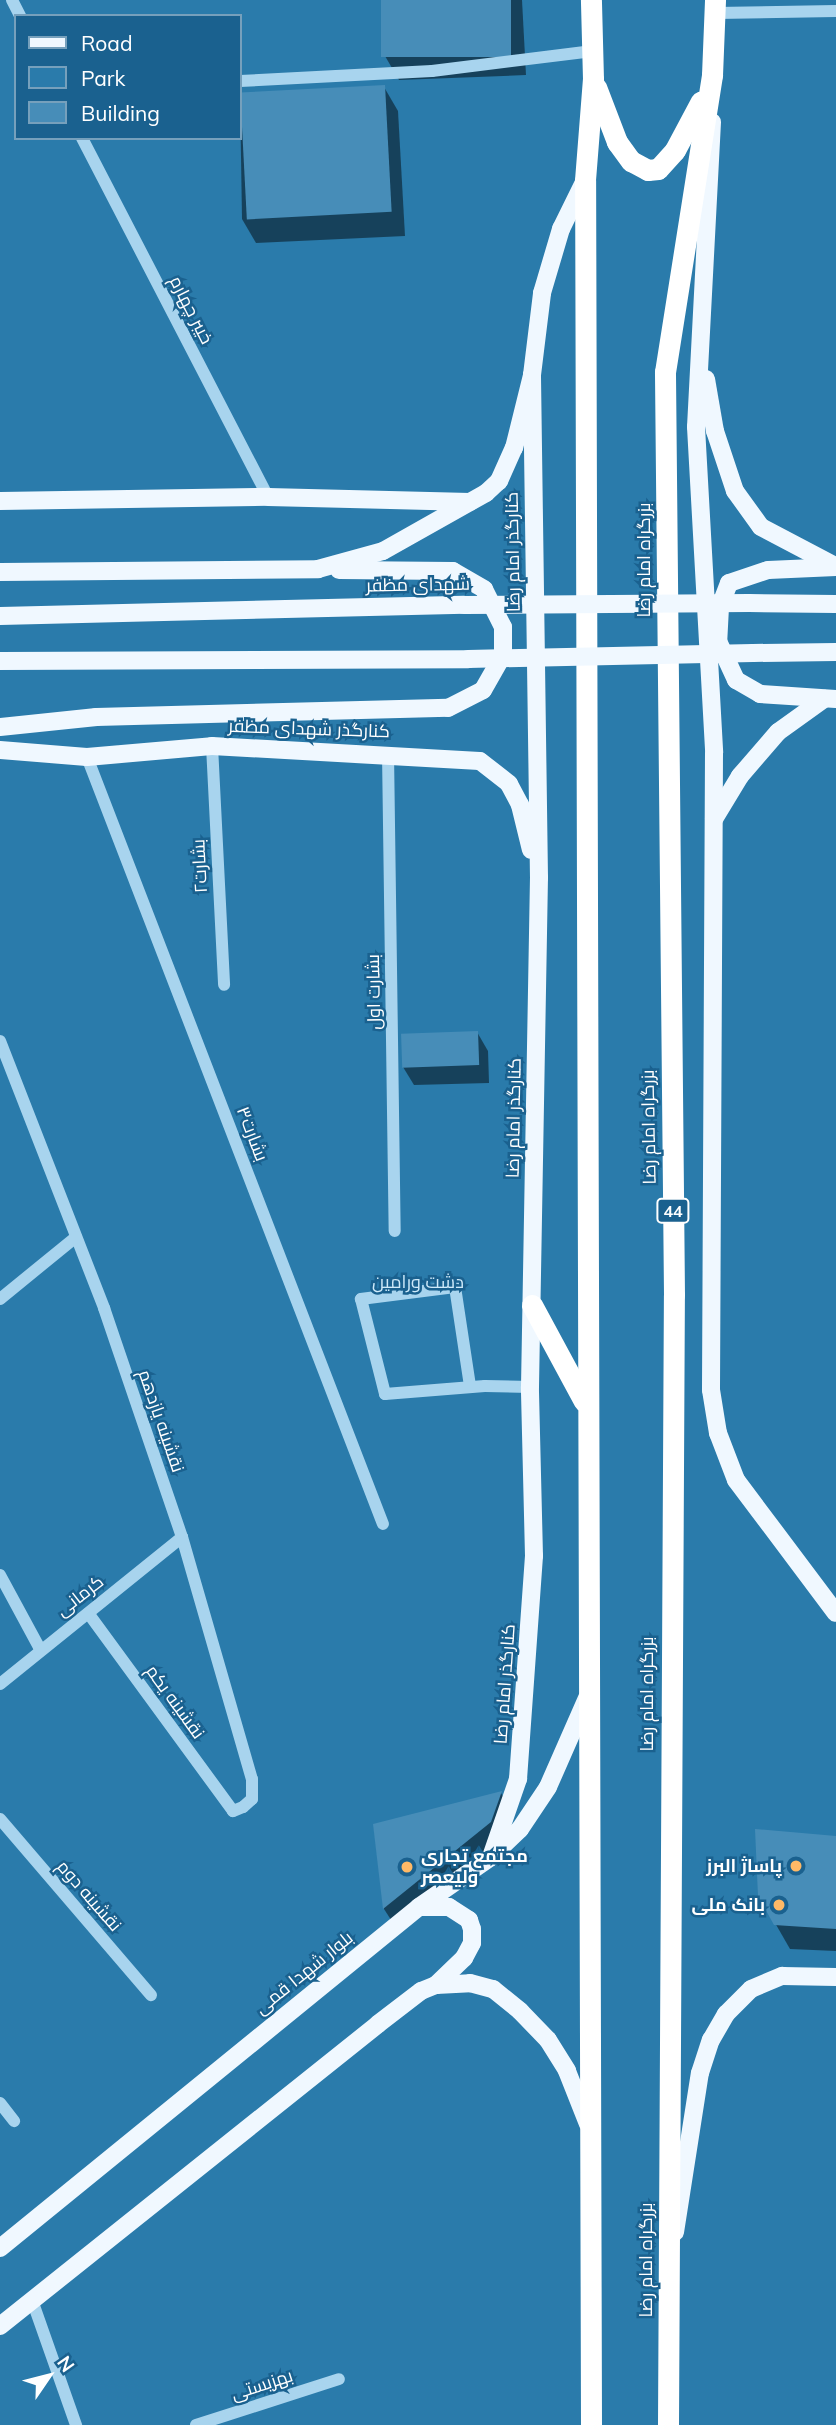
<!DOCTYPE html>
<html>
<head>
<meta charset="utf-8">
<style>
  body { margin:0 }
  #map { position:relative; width:836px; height:2425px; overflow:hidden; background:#1a618f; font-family:Mulish,Cairo,sans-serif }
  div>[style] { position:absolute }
  .green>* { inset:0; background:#2a7bab }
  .shadow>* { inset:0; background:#0007 }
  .building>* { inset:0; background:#478db8; transform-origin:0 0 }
  .minor>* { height:12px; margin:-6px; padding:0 6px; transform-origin:6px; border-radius:6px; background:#a8d4ee }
  .major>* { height:18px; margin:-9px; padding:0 9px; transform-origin:9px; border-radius:9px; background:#f0f8ff }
  .highway>* { height:21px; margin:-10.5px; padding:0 10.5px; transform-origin:10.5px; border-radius:10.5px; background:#fff }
  .major-bridge>* { height:18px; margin:-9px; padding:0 9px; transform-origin:9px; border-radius:9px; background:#f0f8ff }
  .dots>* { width:19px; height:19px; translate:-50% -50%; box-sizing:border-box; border:4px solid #1a618f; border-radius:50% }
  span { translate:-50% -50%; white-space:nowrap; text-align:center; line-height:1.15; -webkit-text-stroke:5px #1a618f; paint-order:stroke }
  .shield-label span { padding:2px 5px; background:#1a618f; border:2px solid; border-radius:5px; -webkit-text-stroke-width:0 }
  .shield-label { font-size:16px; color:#fff; font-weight:700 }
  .street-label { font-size:18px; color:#fff }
  .park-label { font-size:18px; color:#ceeafa }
  .poi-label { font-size:18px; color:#fff; font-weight:700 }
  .left { translate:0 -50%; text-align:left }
  .right { translate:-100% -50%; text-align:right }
  .legend { position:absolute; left:14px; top:14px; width:228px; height:126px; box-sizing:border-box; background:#1a618f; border:2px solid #76a0bc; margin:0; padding:9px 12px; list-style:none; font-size:21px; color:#fff }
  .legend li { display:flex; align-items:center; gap:14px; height:35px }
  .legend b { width:35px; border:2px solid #76a0bc }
  .north { position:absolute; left:14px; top:2341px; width:70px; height:70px; -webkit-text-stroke:5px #1a618f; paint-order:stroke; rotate:55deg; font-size:19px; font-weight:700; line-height:28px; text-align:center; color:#fff }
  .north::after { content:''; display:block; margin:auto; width:24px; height:32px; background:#fff; clip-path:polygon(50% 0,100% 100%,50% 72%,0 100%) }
</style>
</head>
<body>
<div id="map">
  <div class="green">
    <div style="clip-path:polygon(evenodd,0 0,836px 0,836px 2425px,0 2425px,0 0,16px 16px,240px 16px,240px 138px,16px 138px,16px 16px)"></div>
  </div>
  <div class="shadow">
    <div style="clip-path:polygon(383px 0,522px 0,526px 75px,399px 80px,385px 56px)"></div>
    <div style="clip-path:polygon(384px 87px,398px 111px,405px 236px,256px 243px,242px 219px,240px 95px)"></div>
    <div style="clip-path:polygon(477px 1032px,488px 1051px,489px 1083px,414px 1085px,403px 1067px)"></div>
    <div style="clip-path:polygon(501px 1793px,511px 1810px,501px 1841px,395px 1926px,384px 1909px,374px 1826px)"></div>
    <div style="clip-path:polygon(836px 1838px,836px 1951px,790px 1949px,759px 1895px)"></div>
  </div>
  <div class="building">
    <div style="left:381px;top:0;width:130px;height:57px"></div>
    <div style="left:385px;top:85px;width:127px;height:145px;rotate:87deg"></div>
    <div style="left:478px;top:1031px;width:34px;height:77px;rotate:88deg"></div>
    <div style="clip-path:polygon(502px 1791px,491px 1822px,383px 1909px,373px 1824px)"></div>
    <div style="clip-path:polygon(755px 1829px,836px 1836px,836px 1929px,774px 1925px,758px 1896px)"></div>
  </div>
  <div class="minor">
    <div style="left:12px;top:0;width:18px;rotate:63deg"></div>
    <div style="left:716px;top:13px;width:120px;rotate:-1deg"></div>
    <div style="left:240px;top:81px;width:192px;rotate:-3deg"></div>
    <div style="left:432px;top:71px;width:162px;rotate:-7.1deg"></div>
    <div style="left:82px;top:138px;width:404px;rotate:62.6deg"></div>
    <div style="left:212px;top:746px;width:239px;rotate:87.1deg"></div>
    <div style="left:388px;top:753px;width:478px;rotate:89.2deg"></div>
    <div style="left:87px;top:757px;width:822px;rotate:68.9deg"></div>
    <div style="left:0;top:1041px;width:287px;rotate:68.7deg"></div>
    <div style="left:104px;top:1308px;width:242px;rotate:71.2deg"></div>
    <div style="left:182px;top:1537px;width:252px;rotate:73.9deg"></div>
    <div style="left:252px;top:1779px;width:20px;rotate:90deg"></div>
    <div style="left:252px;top:1799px;width:12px;rotate:138deg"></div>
    <div style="left:243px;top:1807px;width:11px;rotate:158deg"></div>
    <div style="left:233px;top:1811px;width:245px;rotate:-126.2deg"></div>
    <div style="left:0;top:1299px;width:98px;rotate:-39.2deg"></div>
    <div style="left:470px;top:1386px;width:100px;rotate:-98.6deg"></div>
    <div style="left:455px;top:1287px;width:95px;rotate:172.7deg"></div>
    <div style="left:361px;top:1299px;width:98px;rotate:75.8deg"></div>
    <div style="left:385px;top:1394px;width:100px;rotate:-4.6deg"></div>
    <div style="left:485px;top:1386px;width:45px;rotate:1.3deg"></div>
    <div style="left:0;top:1575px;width:84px;rotate:61.6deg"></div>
    <div style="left:0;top:1684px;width:234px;rotate:-38.9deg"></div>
    <div style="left:0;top:1819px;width:232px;rotate:49.4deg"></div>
    <div style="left:0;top:2103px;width:23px;rotate:52deg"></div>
    <div style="left:32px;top:2300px;width:133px;rotate:70.6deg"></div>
    <div style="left:196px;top:2425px;width:150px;rotate:-17.8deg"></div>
  </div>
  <div class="major">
    <div style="left:712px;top:122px;width:305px;rotate:93deg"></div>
    <div style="left:696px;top:427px;width:326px;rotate:86.8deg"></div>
    <div style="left:714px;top:753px;width:637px;rotate:90.27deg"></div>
    <div style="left:711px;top:1390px;width:44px;rotate:80.8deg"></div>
    <div style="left:718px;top:1433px;width:50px;rotate:69deg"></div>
    <div style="left:736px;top:1480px;width:166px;rotate:53.1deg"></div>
    <div style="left:706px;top:379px;width:53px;rotate:80.2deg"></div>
    <div style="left:715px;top:431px;width:63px;rotate:71.6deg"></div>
    <div style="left:735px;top:491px;width:44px;rotate:54.2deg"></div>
    <div style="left:761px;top:527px;width:81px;rotate:27.8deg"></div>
    <div style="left:0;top:501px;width:268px;rotate:-0.9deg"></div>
    <div style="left:268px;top:497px;width:202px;rotate:1.4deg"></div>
    <div style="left:836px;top:567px;width:68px;rotate:177.5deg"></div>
    <div style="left:768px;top:570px;width:41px;rotate:161.6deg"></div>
    <div style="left:729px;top:583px;width:26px;rotate:111deg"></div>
    <div style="left:720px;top:607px;width:34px;rotate:93deg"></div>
    <div style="left:718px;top:641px;width:43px;rotate:65.2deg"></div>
    <div style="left:736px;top:680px;width:28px;rotate:30deg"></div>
    <div style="left:760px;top:694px;width:76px;rotate:3.8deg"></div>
    <div style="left:0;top:572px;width:318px;rotate:-0.5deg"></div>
    <div style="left:318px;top:569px;width:67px;rotate:-15.5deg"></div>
    <div style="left:383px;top:551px;width:118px;rotate:-29.4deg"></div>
    <div style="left:486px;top:493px;width:18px;rotate:-43deg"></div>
    <div style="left:499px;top:481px;width:36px;rotate:-66deg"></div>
    <div style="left:514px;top:448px;width:75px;rotate:-76.1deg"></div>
    <div style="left:532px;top:375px;width:83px;rotate:-83deg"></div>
    <div style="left:542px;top:293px;width:67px;rotate:-73.5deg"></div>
    <div style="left:561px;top:229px;width:55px;rotate:-63.9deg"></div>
    <div style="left:749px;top:603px;width:87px;rotate:0.7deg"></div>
    <div style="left:0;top:616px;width:464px;rotate:-1.4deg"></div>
    <div style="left:753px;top:653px;width:83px;rotate:-0.7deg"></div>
    <div style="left:0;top:661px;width:468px;rotate:-0.2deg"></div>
    <div style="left:0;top:727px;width:97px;rotate:-5.9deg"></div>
    <div style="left:96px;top:717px;width:352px;rotate:-1.5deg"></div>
    <div style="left:448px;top:708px;width:39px;rotate:-27deg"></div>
    <div style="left:483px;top:690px;width:40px;rotate:-60.3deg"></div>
    <div style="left:503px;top:655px;width:28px;rotate:-90deg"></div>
    <div style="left:503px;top:627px;width:42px;rotate:-116.6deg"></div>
    <div style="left:484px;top:589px;width:36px;rotate:-150deg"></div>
    <div style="left:453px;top:571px;width:114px;rotate:-179.5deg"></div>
    <div style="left:0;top:750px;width:87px;rotate:4.6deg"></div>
    <div style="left:87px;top:757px;width:125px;rotate:-5deg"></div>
    <div style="left:212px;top:746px;width:268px;rotate:3.2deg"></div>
    <div style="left:480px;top:761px;width:37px;rotate:38deg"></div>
    <div style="left:509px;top:784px;width:24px;rotate:62deg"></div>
    <div style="left:520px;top:805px;width:46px;rotate:76.3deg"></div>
    <div style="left:714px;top:819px;width:50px;rotate:-58.8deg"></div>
    <div style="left:740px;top:776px;width:58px;rotate:-49.2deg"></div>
    <div style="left:778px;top:732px;width:57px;rotate:-35.7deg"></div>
    <div style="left:491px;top:1857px;width:83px;rotate:-70.9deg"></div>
    <div style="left:518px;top:1779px;width:224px;rotate:-85.9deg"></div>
    <div style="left:534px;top:1556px;width:169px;rotate:-91.4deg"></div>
    <div style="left:530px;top:1387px;width:509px;rotate:-88.99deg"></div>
    <div style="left:539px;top:878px;width:503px;rotate:-90.8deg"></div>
    <div style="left:419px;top:1907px;width:30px"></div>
    <div style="left:449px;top:1907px;width:24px;rotate:33deg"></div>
    <div style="left:469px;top:1920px;width:9px;rotate:72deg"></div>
    <div style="left:472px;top:1929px;width:14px;rotate:90deg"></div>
    <div style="left:472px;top:1943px;width:17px;rotate:118deg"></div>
    <div style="left:464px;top:1958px;width:39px;rotate:136deg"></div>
    <div style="left:675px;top:2232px;width:161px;rotate:-81.1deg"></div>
    <div style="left:700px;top:2073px;width:35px;rotate:-72deg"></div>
    <div style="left:711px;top:2040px;width:30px;rotate:-60deg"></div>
    <div style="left:726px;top:2014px;width:35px;rotate:-45deg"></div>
    <div style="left:751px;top:1989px;width:34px;rotate:-23deg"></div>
    <div style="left:782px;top:1976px;width:54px;rotate:1.1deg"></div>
    <div style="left:0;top:2248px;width:540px;rotate:-39.14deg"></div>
    <div style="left:419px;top:1907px;width:88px;rotate:-34.8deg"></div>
    <div style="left:491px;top:1857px;width:40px;rotate:-44deg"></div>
    <div style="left:520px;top:1829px;width:50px;rotate:-56.3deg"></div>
    <div style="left:548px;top:1787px;width:97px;rotate:-66.3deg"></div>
    <div style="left:0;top:2326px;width:484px;rotate:-38.6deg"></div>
    <div style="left:378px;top:2024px;width:54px;rotate:-37.5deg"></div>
    <div style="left:421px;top:1991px;width:16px;rotate:-22deg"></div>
    <div style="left:436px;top:1985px;width:34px;rotate:-3deg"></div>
    <div style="left:470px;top:1983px;width:24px;rotate:15deg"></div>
    <div style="left:493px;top:1989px;width:35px;rotate:39deg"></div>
    <div style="left:520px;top:2011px;width:40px;rotate:46deg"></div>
    <div style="left:548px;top:2040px;width:36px;rotate:58deg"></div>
    <div style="left:567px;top:2071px;width:57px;rotate:68.4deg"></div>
  </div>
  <div class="highway">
    <div style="left:596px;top:87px;width:59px;rotate:69.1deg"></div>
    <div style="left:617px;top:142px;width:24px;rotate:54deg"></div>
    <div style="left:631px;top:161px;width:19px;rotate:28deg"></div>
    <div style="left:648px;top:170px;width:10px;rotate:-6deg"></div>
    <div style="left:658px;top:169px;width:25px;rotate:-48deg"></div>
    <div style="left:675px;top:150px;width:55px;rotate:-62deg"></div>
    <div style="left:532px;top:1305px;width:109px;rotate:61.6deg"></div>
    <div style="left:591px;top:2425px;width:2245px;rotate:-90.15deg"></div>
    <div style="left:585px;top:180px;width:101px;rotate:-85.5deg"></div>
    <div style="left:593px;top:79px;width:79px;rotate:-91.5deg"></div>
    <div style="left:668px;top:2425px;width:1130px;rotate:-89.7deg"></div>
    <div style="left:674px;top:1295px;width:923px;rotate:-90.56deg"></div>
    <div style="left:665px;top:372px;width:301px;rotate:-81deg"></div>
    <div style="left:712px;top:75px;width:75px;rotate:-87.7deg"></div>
  </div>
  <div class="major-bridge">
    <div style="left:464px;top:605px;width:285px;rotate:-0.4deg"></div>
    <div style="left:468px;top:659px;width:285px;rotate:-1.2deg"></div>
  </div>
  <div class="dots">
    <div style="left:796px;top:1866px;background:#ffb966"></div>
    <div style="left:407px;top:1867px;background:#ffb966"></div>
    <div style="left:779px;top:1905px;background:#ffb966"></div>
  </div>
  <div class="shield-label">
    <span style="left:673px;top:1211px">44</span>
  </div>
  <div class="street-label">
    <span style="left:191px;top:310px;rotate:63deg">خیبر چهارم</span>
    <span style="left:513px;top:552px;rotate:-91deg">کنارگذر امام رضا</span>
    <span style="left:644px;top:560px;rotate:-90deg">بزرگراه امام رضا</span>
    <span style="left:418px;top:585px;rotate:-1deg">شهدای مظفر</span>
    <span style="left:309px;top:729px;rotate:2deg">کنارگذر شهدای مظفر</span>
    <span style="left:200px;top:866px;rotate:-93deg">بشارت۲</span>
    <span style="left:374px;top:992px;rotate:-91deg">بشارت اول</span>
    <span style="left:514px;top:1118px;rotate:-89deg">کنارگذر امام رضا</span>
    <span style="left:649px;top:1127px;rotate:-91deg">بزرگراه امام رضا</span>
    <span style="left:252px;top:1134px;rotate:69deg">بشارت۳</span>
    <span style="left:161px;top:1421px;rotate:71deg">نقشینه یازدهم</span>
    <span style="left:80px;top:1596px;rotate:-38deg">کرمانی</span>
    <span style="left:505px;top:1684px;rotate:-86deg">کنارگذر امام رضا</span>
    <span style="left:647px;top:1694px;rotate:-90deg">بزرگراه امام رضا</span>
    <span style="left:175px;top:1702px;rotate:54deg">نقشینه یکم</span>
    <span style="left:89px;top:1896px;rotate:49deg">نقشینه دوم</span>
    <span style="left:304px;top:1973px;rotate:-39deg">بلوار شهدا قمی</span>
    <span style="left:646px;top:2260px;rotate:-90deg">بزرگراه امام رضا</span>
    <span style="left:262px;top:2385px;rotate:-18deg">بهزیستی</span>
  </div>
  <div class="park-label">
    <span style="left:418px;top:1282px">دشت ورامین</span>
  </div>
  <div class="poi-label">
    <span class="left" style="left:421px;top:1867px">مجتمع تجاری<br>ولیعصر</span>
    <span class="right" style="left:782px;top:1866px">پاساژ البرز</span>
    <span class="right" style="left:765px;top:1905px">بانک ملی</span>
  </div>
  <ul class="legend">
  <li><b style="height:9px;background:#f0f8ff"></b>Road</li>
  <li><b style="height:19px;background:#2a7bab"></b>Park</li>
  <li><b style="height:19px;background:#478db8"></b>Building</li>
  </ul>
  <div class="north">N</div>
</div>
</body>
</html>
